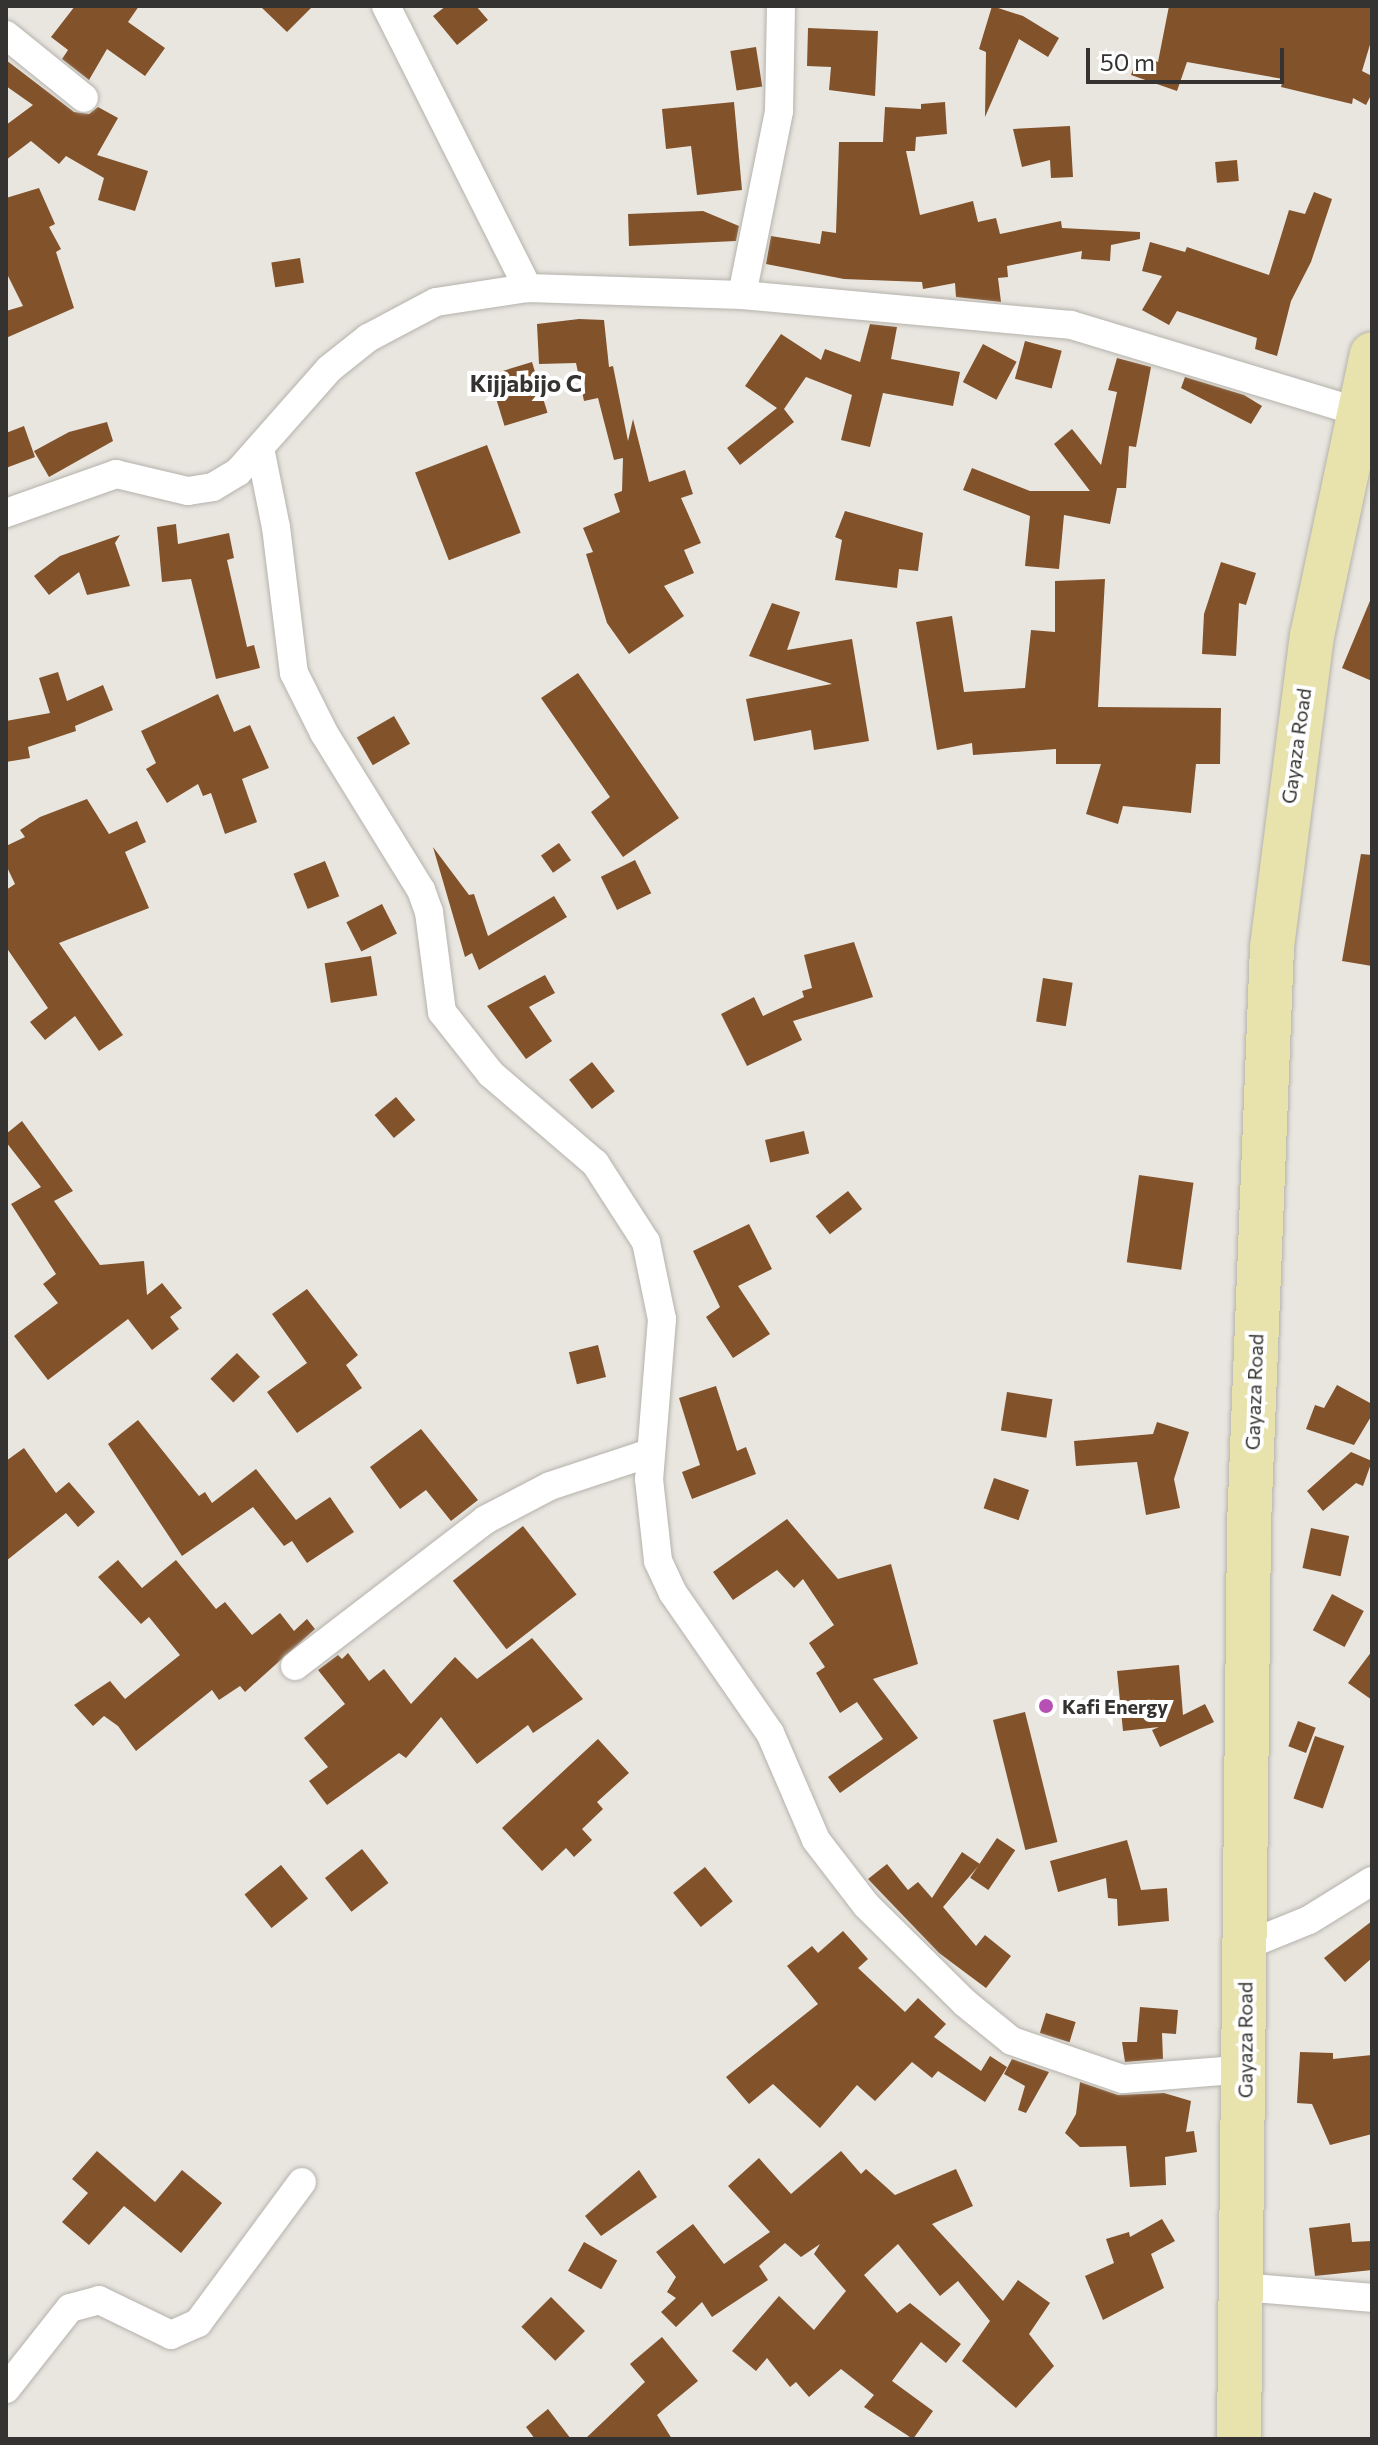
<!DOCTYPE html>
<html>
<head>
<meta charset="utf-8">
<style>
  body { margin:0 }
  #map { position:relative; width:1378px; height:2445px; overflow:hidden; background:#e9e6e0; font-family:Commissioner,sans-serif }
  div>[style] { position:absolute }
  .building>* { inset:0; background:#82522b; transform-origin:0 0 }
  .roads { filter:drop-shadow(0 0 2px #b5b2ac) drop-shadow(0 0 2px #b5b2ac) }
  .street>* { height:28px; margin:-14px; padding:0 14px; transform-origin:14px; border-radius:14px; background:#fff }
  .primary>* { height:44px; margin:-22px; padding:0 22px; transform-origin:22px; border-radius:22px; background:#e8e2ad }
  .dots>* { width:22px; height:22px; translate:-50% -50%; box-sizing:border-box; border:4px solid #fff; border-radius:50% }
  span { translate:-50% -50%; white-space:nowrap; text-align:center; line-height:1.15; -webkit-text-stroke:8px #fff; paint-order:stroke }
  .street-label { font-size:20px; color:#343331 }
  .poi-label { font-size:20px; color:#343331; font-weight:700 }
  .left { translate:0 -50%; text-align:left }
  .quarter-label { font-size:24px; color:#343331; font-weight:700 }
  .frame { position:absolute; inset:0; border:8px solid #343331; pointer-events:none }
  .scale { position:absolute; left:1086px; top:48px; width:198px; height:36px; box-sizing:border-box; border:4px solid #343331; border-top:0; padding-left:10px; font-size:24px; line-height:28px; white-space:nowrap; color:#343331; -webkit-text-stroke:6px #fff; paint-order:stroke }
</style>
</head>
<body>
<div id="map">
  <div class="building">
    <div style="clip-path:polygon(75px 6px,139px 6px,128px 22px,165px 48px,145px 76px,107px 49px,89px 80px,62px 59px,68px 50px,51px 37px)"></div>
    <div style="clip-path:polygon(260px 6px,313px 6px,287px 32px)"></div>
    <div style="clip-path:polygon(446px 6px,476px 6px,488px 20px,457px 45px,433px 16px)"></div>
    <div style="clip-path:polygon(992px 6px,1023px 16px,1059px 38px,1048px 57px,1019px 39px,985px 117px,986px 52px,979px 49px)"></div>
    <div style="clip-path:polygon(1169px 6px,1372px 6px,1372px 38px,1362px 71px,1372px 76px,1372px 93px,1366px 105px,1353px 98px,1352px 104px,1281px 87px,1283px 79px,1187px 62px,1177px 91px,1131px 75px,1138px 56px,1158px 62px)"></div>
    <div style="clip-path:polygon(808px 28px,878px 31px,875px 96px,829px 90px,831px 67px,807px 66px)"></div>
    <div style="left:756px;top:47px;width:40px;height:26px;rotate:81deg"></div>
    <div style="clip-path:polygon(6px 60px,74px 112px,89px 114px,98px 107px,118px 118px,97px 155px,148px 171px,135px 211px,98px 200px,104px 178px,66px 156px,59px 164px,31px 141px,6px 160px,6px 125px,33px 105px,6px 86px)"></div>
    <div style="clip-path:polygon(734px 102px,742px 190px,697px 195px,691px 146px,666px 149px,662px 109px)"></div>
    <div style="clip-path:polygon(945px 102px,947px 134px,916px 137px,915px 151px,906px 151px,920px 215px,973px 201px,978px 222px,996px 218px,1000px 234px,1061px 221px,1062px 228px,1140px 232px,1140px 239px,1111px 245px,1110px 261px,1081px 259px,1082px 251px,1007px 266px,1008px 277px,998px 278px,1001px 302px,956px 297px,955px 283px,923px 289px,922px 282px,844px 279px,766px 264px,771px 236px,820px 244px,822px 231px,836px 233px,839px 142px,883px 142px,885px 107px,921px 109px,921px 104px)"></div>
    <div style="clip-path:polygon(1070px 126px,1073px 177px,1051px 178px,1050px 160px,1022px 167px,1013px 129px)"></div>
    <div style="left:1237px;top:160px;width:21px;height:22px;rotate:85deg"></div>
    <div style="clip-path:polygon(39px 188px,55px 224px,49px 227px,61px 249px,56px 252px,74px 308px,6px 338px,6px 311px,23px 306px,6px 272px,6px 198px)"></div>
    <div style="clip-path:polygon(1314px 192px,1332px 199px,1311px 262px,1291px 301px,1277px 356px,1255px 349px,1257px 338px,1177px 311px,1169px 325px,1142px 310px,1162px 276px,1142px 271px,1150px 242px,1185px 252px,1187px 247px,1269px 275px,1289px 210px,1305px 214px)"></div>
    <div style="clip-path:polygon(703px 211px,739px 226px,736px 241px,629px 246px,628px 214px)"></div>
    <div style="left:300px;top:258px;width:25px;height:29px;rotate:81deg"></div>
    <div style="clip-path:polygon(579px 319px,604px 320px,609px 367px,613px 366px,628px 441px,633px 419px,649px 482px,685px 470px,693px 494px,681px 498px,701px 543px,684px 550px,694px 573px,664px 586px,684px 616px,629px 654px,607px 623px,586px 554px,593px 552px,583px 528px,620px 512px,614px 494px,622px 491px,623px 458px,614px 460px,598px 398px,584px 401px,576px 363px,539px 364px,537px 324px)"></div>
    <div style="clip-path:polygon(870px 324px,897px 327px,891px 359px,960px 372px,953px 406px,883px 393px,870px 447px,841px 440px,852px 395px,806px 377px,784px 409px,794px 422px,740px 465px,727px 448px,777px 408px,745px 386px,781px 334px,821px 360px,825px 349px,860px 362px)"></div>
    <div style="left:1025px;top:341px;width:38px;height:39px;rotate:15deg"></div>
    <div style="left:983px;top:344px;width:38px;height:43px;rotate:28deg"></div>
    <div style="clip-path:polygon(1117px 358px,1151px 367px,1136px 447px,1129px 446px,1126px 488px,1117px 488px,1110px 524px,1064px 515px,1059px 569px,1025px 566px,1030px 516px,963px 490px,972px 468px,1030px 491px,1090px 491px,1054px 444px,1072px 429px,1101px 465px,1117px 392px,1108px 390px)"></div>
    <div style="left:532px;top:362px;width:53px;height:45px;rotate:73deg"></div>
    <div style="clip-path:polygon(1185px 377px,1244px 395px,1262px 406px,1251px 424px,1181px 388px)"></div>
    <div style="clip-path:polygon(107px 422px,113px 441px,49px 477px,34px 451px,69px 432px)"></div>
    <div style="clip-path:polygon(24px 426px,35px 457px,6px 468px,6px 433px)"></div>
    <div style="left:487px;top:445px;width:94px;height:77px;rotate:69deg"></div>
    <div style="clip-path:polygon(845px 511px,923px 533px,918px 571px,899px 569px,897px 588px,835px 580px,842px 540px,835px 537px)"></div>
    <div style="clip-path:polygon(176px 524px,178px 544px,229px 533px,234px 558px,227px 560px,247px 647px,254px 645px,260px 668px,216px 679px,191px 579px,162px 582px,157px 527px)"></div>
    <div style="clip-path:polygon(120px 535px,115px 543px,130px 586px,87px 595px,79px 572px,49px 595px,34px 576px,60px 556px)"></div>
    <div style="clip-path:polygon(1221px 562px,1256px 573px,1246px 605px,1239px 603px,1236px 656px,1202px 654px,1204px 614px)"></div>
    <div style="clip-path:polygon(1105px 579px,1098px 707px,1221px 708px,1220px 764px,1196px 764px,1191px 813px,1123px 806px,1118px 824px,1086px 814px,1101px 764px,1056px 764px,1056px 749px,973px 755px,972px 743px,937px 750px,916px 622px,952px 616px,964px 692px,1025px 688px,1031px 630px,1055px 632px,1055px 581px)"></div>
    <div style="clip-path:polygon(1372px 596px,1372px 681px,1342px 668px)"></div>
    <div style="clip-path:polygon(772px 603px,800px 612px,787px 650px,852px 639px,869px 741px,814px 750px,811px 730px,754px 741px,746px 699px,832px 684px,749px 656px)"></div>
    <div style="clip-path:polygon(58px 672px,67px 701px,103px 685px,113px 710px,75px 726px,76px 731px,28px 747px,30px 758px,6px 762px,6px 721px,50px 713px,39px 678px)"></div>
    <div style="clip-path:polygon(578px 673px,679px 818px,623px 857px,591px 812px,610px 797px,541px 698px)"></div>
    <div style="clip-path:polygon(218px 694px,234px 732px,250px 725px,269px 768px,242px 779px,257px 822px,225px 834px,211px 793px,203px 796px,198px 784px,167px 803px,146px 769px,156px 763px,141px 731px)"></div>
    <div style="left:394px;top:716px;width:32px;height:43px;rotate:60deg"></div>
    <div style="clip-path:polygon(87px 799px,109px 834px,137px 821px,146px 842px,125px 852px,149px 908px,59px 943px,123px 1035px,99px 1051px,75px 1016px,45px 1040px,30px 1022px,48px 1008px,6px 947px,6px 890px,15px 884px,6px 865px,6px 846px,25px 837px,20px 830px,40px 817px)"></div>
    <div style="left:559px;top:843px;width:21px;height:22px;rotate:55deg"></div>
    <div style="clip-path:polygon(433px 847px,469px 895px,474px 894px,488px 936px,554px 896px,567px 917px,479px 970px,472px 953px,465px 957px)"></div>
    <div style="clip-path:polygon(1361px 854px,1372px 855px,1372px 966px,1342px 961px)"></div>
    <div style="left:635px;top:860px;width:37px;height:38px;rotate:64deg"></div>
    <div style="left:325px;top:861px;width:38px;height:34px;rotate:68deg"></div>
    <div style="left:382px;top:904px;width:33px;height:40px;rotate:63deg"></div>
    <div style="clip-path:polygon(854px 942px,873px 997px,793px 1021px,802px 1040px,747px 1066px,721px 1014px,754px 997px,763px 1016px,804px 997px,802px 991px,812px 988px,804px 955px)"></div>
    <div style="left:371px;top:956px;width:40px;height:47px;rotate:81deg"></div>
    <div style="clip-path:polygon(545px 975px,555px 993px,529px 1007px,552px 1041px,526px 1059px,487px 1006px)"></div>
    <div style="left:1043px;top:978px;width:30px;height:44px;rotate:9deg"></div>
    <div style="left:592px;top:1062px;width:37px;height:29px;rotate:52deg"></div>
    <div style="left:396px;top:1097px;width:30px;height:28px;rotate:50deg"></div>
    <div style="clip-path:polygon(22px 1121px,73px 1191px,54px 1201px,100px 1265px,144px 1261px,147px 1295px,162px 1283px,182px 1308px,170px 1317px,179px 1329px,152px 1350px,128px 1319px,48px 1380px,14px 1336px,58px 1303px,43px 1284px,56px 1274px,11px 1204px,41px 1187px,6px 1142px,6px 1134px)"></div>
    <div style="left:804px;top:1131px;width:23px;height:40px;rotate:77deg"></div>
    <div style="left:1139px;top:1175px;width:55px;height:88px;rotate:8deg"></div>
    <div style="left:848px;top:1191px;width:23px;height:41px;rotate:52deg"></div>
    <div style="clip-path:polygon(749px 1224px,772px 1269px,738px 1286px,770px 1334px,733px 1358px,706px 1317px,720px 1307px,693px 1251px)"></div>
    <div style="clip-path:polygon(307px 1289px,358px 1355px,346px 1365px,362px 1388px,297px 1433px,267px 1392px,307px 1363px,272px 1314px)"></div>
    <div style="left:598px;top:1345px;width:33px;height:30px;rotate:76deg"></div>
    <div style="left:237px;top:1353px;width:33px;height:37px;rotate:46deg"></div>
    <div style="clip-path:polygon(1337px 1385px,1372px 1404px,1372px 1415px,1354px 1445px,1306px 1429px,1315px 1405px,1324px 1408px)"></div>
    <div style="clip-path:polygon(716px 1386px,737px 1451px,746px 1447px,756px 1474px,692px 1499px,682px 1472px,700px 1465px,679px 1398px)"></div>
    <div style="left:1007px;top:1392px;width:46px;height:39px;rotate:9deg"></div>
    <div style="clip-path:polygon(138px 1420px,199px 1496px,205px 1492px,212px 1503px,256px 1469px,296px 1520px,330px 1497px,354px 1532px,307px 1563px,292px 1541px,284px 1546px,253px 1507px,182px 1556px,108px 1444px)"></div>
    <div style="clip-path:polygon(1157px 1422px,1189px 1432px,1174px 1479px,1180px 1508px,1146px 1515px,1137px 1462px,1076px 1466px,1074px 1441px,1153px 1434px)"></div>
    <div style="clip-path:polygon(421px 1429px,478px 1500px,451px 1521px,426px 1490px,400px 1509px,370px 1467px)"></div>
    <div style="clip-path:polygon(24px 1448px,56px 1493px,69px 1482px,95px 1512px,78px 1527px,66px 1513px,6px 1561px,6px 1461px)"></div>
    <div style="clip-path:polygon(1351px 1452px,1372px 1461px,1363px 1486px,1356px 1483px,1323px 1511px,1307px 1491px)"></div>
    <div style="left:994px;top:1478px;width:37px;height:32px;rotate:19deg"></div>
    <div style="clip-path:polygon(787px 1519px,838px 1579px,891px 1564px,918px 1664px,873px 1679px,918px 1738px,840px 1793px,828px 1777px,883px 1739px,857px 1702px,840px 1713px,816px 1673px,825px 1667px,809px 1643px,834px 1625px,803px 1579px,794px 1588px,777px 1570px,733px 1600px,713px 1572px)"></div>
    <div style="left:523px;top:1526px;width:87px;height:89px;rotate:52deg"></div>
    <div style="left:1311px;top:1528px;width:39px;height:41px;rotate:12deg"></div>
    <div style="clip-path:polygon(118px 1560px,142px 1588px,176px 1560px,216px 1609px,225px 1602px,252px 1635px,280px 1613px,294px 1631px,307px 1619px,315px 1629px,245px 1692px,240px 1686px,219px 1700px,212px 1690px,136px 1751px,118px 1726px,104px 1716px,93px 1726px,74px 1705px,110px 1681px,125px 1699px,180px 1655px,149px 1617px,141px 1624px,98px 1577px)"></div>
    <div style="left:1332px;top:1594px;width:36px;height:41px;rotate:28deg"></div>
    <div style="clip-path:polygon(532px 1638px,583px 1699px,533px 1733px,528px 1725px,477px 1764px,441px 1717px,406px 1758px,399px 1753px,327px 1805px,309px 1781px,328px 1767px,304px 1738px,345px 1704px,318px 1670px,338px 1655px,342px 1659px,348px 1653px,369px 1681px,384px 1669px,411px 1704px,455px 1657px,477px 1679px)"></div>
    <div style="clip-path:polygon(1372px 1651px,1372px 1700px,1348px 1683px)"></div>
    <div style="clip-path:polygon(1179px 1665px,1183px 1715px,1205px 1704px,1214px 1722px,1160px 1747px,1152px 1730px,1159px 1727px,1123px 1731px,1117px 1671px)"></div>
    <div style="left:1025px;top:1712px;width:134px;height:33px;rotate:76deg"></div>
    <div style="left:1298px;top:1721px;width:19px;height:27px;rotate:21deg"></div>
    <div style="left:1315px;top:1736px;width:31px;height:66px;rotate:19deg"></div>
    <div style="clip-path:polygon(598px 1739px,629px 1773px,597px 1802px,603px 1809px,582px 1829px,592px 1840px,574px 1857px,566px 1848px,542px 1871px,502px 1828px)"></div>
    <div style="left:997px;top:1838px;width:22px;height:48px;rotate:34deg"></div>
    <div style="clip-path:polygon(1127px 1840px,1141px 1890px,1167px 1888px,1169px 1921px,1118px 1926px,1117px 1899px,1108px 1898px,1106px 1878px,1058px 1892px,1050px 1861px)"></div>
    <div style="left:362px;top:1849px;width:43px;height:47px;rotate:52deg"></div>
    <div style="clip-path:polygon(962px 1852px,980px 1864px,943px 1907px,976px 1946px,985px 1935px,1011px 1956px,986px 1988px,939px 1953px,868px 1879px,887px 1864px,908px 1890px,918px 1882px,932px 1898px)"></div>
    <div style="left:281px;top:1865px;width:43px;height:47px;rotate:51deg"></div>
    <div style="left:705px;top:1867px;width:44px;height:41px;rotate:51deg"></div>
    <div style="clip-path:polygon(1372px 1921px,1372px 1958px,1345px 1982px,1324px 1958px)"></div>
    <div style="clip-path:polygon(843px 1931px,868px 1959px,858px 1968px,905px 2012px,918px 1998px,946px 2024px,934px 2037px,981px 2071px,990px 2056px,1007px 2067px,985px 2102px,938px 2071px,932px 2078px,912px 2062px,875px 2101px,857px 2085px,820px 2128px,773px 2084px,749px 2104px,726px 2077px,818px 2004px,787px 1966px,812px 1946px,818px 1953px)"></div>
    <div style="clip-path:polygon(1140px 2007px,1178px 2010px,1176px 2034px,1162px 2033px,1163px 2059px,1125px 2062px,1122px 2042px,1137px 2042px)"></div>
    <div style="left:1046px;top:2013px;width:31px;height:21px;rotate:17deg"></div>
    <div style="clip-path:polygon(1300px 2052px,1333px 2053px,1333px 2059px,1372px 2055px,1372px 2134px,1330px 2145px,1312px 2104px,1297px 2103px)"></div>
    <div style="clip-path:polygon(1012px 2059px,1049px 2072px,1026px 2113px,1018px 2110px,1025px 2086px,1004px 2074px)"></div>
    <div style="clip-path:polygon(1080px 2082px,1118px 2095px,1164px 2093px,1191px 2101px,1186px 2132px,1194px 2131px,1197px 2152px,1165px 2157px,1166px 2185px,1130px 2187px,1126px 2146px,1080px 2147px,1065px 2133px,1076px 2114px)"></div>
    <div style="clip-path:polygon(97px 2151px,155px 2202px,182px 2170px,222px 2203px,181px 2253px,124px 2206px,89px 2245px,62px 2222px,88px 2193px,72px 2179px)"></div>
    <div style="clip-path:polygon(841px 2151px,861px 2174px,866px 2169px,895px 2195px,956px 2169px,973px 2206px,932px 2224px,1003px 2301px,1018px 2280px,1050px 2303px,1029px 2334px,1054px 2366px,1016px 2408px,962px 2361px,990px 2321px,958px 2281px,940px 2296px,898px 2244px,864px 2275px,897px 2313px,910px 2303px,961px 2344px,946px 2363px,921px 2342px,892px 2381px,933px 2411px,913px 2439px,864px 2407px,874px 2395px,841px 2369px,809px 2397px,796px 2382px,790px 2387px,767px 2358px,756px 2371px,732px 2351px,779px 2296px,814px 2330px,846px 2291px,814px 2254px,820px 2244px,801px 2257px,785px 2243px,759px 2266px,768px 2280px,712px 2317px,702px 2302px,676px 2327px,661px 2312px,676px 2298px,667px 2292px,676px 2277px,656px 2252px,693px 2224px,724px 2264px,770px 2232px,728px 2186px,759px 2158px,791px 2194px)"></div>
    <div style="clip-path:polygon(639px 2170px,657px 2197px,601px 2236px,585px 2216px)"></div>
    <div style="clip-path:polygon(1162px 2219px,1175px 2241px,1151px 2254px,1164px 2288px,1103px 2320px,1085px 2276px,1114px 2263px,1106px 2239px,1129px 2232px,1130px 2237px)"></div>
    <div style="clip-path:polygon(1350px 2223px,1352px 2242px,1372px 2241px,1372px 2270px,1315px 2276px,1309px 2228px)"></div>
    <div style="left:584px;top:2242px;width:38px;height:33px;rotate:29deg"></div>
    <div style="left:551px;top:2297px;width:48px;height:42px;rotate:45deg"></div>
    <div style="clip-path:polygon(662px 2337px,698px 2381px,657px 2415px,672px 2439px,585px 2439px,645px 2382px,630px 2364px)"></div>
    <div style="clip-path:polygon(548px 2409px,571px 2439px,535px 2439px,526px 2427px)"></div>
  </div>
  <div class="roads">
    <div class="street">
      <div style="left:386px;top:6px;width:316px;rotate:63.3deg"></div>
      <div style="left:528px;top:288px;width:214px;rotate:1.9deg"></div>
      <div style="left:742px;top:295px;width:330px;rotate:5.2deg"></div>
      <div style="left:1071px;top:325px;width:314px;rotate:16.8deg"></div>
      <div style="left:6px;top:35px;width:100px;rotate:38.9deg"></div>
      <div style="left:742px;top:295px;width:188px;rotate:-78.6deg"></div>
      <div style="left:779px;top:111px;width:105px;rotate:-88.9deg"></div>
      <div style="left:260px;top:448px;width:81px;rotate:78.6deg"></div>
      <div style="left:276px;top:527px;width:147px;rotate:83deg"></div>
      <div style="left:294px;top:673px;width:67px;rotate:63.4deg"></div>
      <div style="left:324px;top:733px;width:185px;rotate:58.3deg"></div>
      <div style="left:421px;top:890px;width:23px;rotate:70deg"></div>
      <div style="left:429px;top:912px;width:101px;rotate:82.6deg"></div>
      <div style="left:442px;top:1012px;width:79px;rotate:51.7deg"></div>
      <div style="left:491px;top:1074px;width:137px;rotate:40.6deg"></div>
      <div style="left:595px;top:1163px;width:94px;rotate:57.2deg"></div>
      <div style="left:646px;top:1242px;width:79px;rotate:78.3deg"></div>
      <div style="left:662px;top:1319px;width:161px;rotate:94.6deg"></div>
      <div style="left:649px;top:1479px;width:82px;rotate:83.7deg"></div>
      <div style="left:658px;top:1561px;width:35px;rotate:65deg"></div>
      <div style="left:673px;top:1593px;width:170px;rotate:55.3deg"></div>
      <div style="left:770px;top:1733px;width:116px;rotate:66.7deg"></div>
      <div style="left:816px;top:1840px;width:82px;rotate:52.4deg"></div>
      <div style="left:866px;top:1905px;width:139px;rotate:44.7deg"></div>
      <div style="left:965px;top:2003px;width:60px;rotate:39deg"></div>
      <div style="left:1012px;top:2041px;width:117px;rotate:18.9deg"></div>
      <div style="left:1123px;top:2079px;width:123px;rotate:-4.6deg"></div>
      <div style="left:6px;top:513px;width:117px;rotate:-19.5deg"></div>
      <div style="left:116px;top:474px;width:74px;rotate:13.3deg"></div>
      <div style="left:188px;top:491px;width:25px;rotate:-9deg"></div>
      <div style="left:213px;top:487px;width:29px;rotate:-31deg"></div>
      <div style="left:238px;top:472px;width:137px;rotate:-48.5deg"></div>
      <div style="left:329px;top:369px;width:50px;rotate:-38.5deg"></div>
      <div style="left:368px;top:338px;width:77px;rotate:-27.9deg"></div>
      <div style="left:436px;top:302px;width:93px;rotate:-8.7deg"></div>
      <div style="left:295px;top:1666px;width:240px;rotate:-37.5deg"></div>
      <div style="left:485px;top:1520px;width:73px;rotate:-27.6deg"></div>
      <div style="left:550px;top:1486px;width:105px;rotate:-18.3deg"></div>
      <div style="left:1245px;top:1946px;width:69px;rotate:-22.1deg"></div>
      <div style="left:1309px;top:1920px;width:74px;rotate:-31.8deg"></div>
      <div style="left:1242px;top:2287px;width:130px;rotate:4.8deg"></div>
      <div style="left:6px;top:2389px;width:103px;rotate:-51.7deg"></div>
      <div style="left:70px;top:2308px;width:30px;rotate:-15deg"></div>
      <div style="left:99px;top:2300px;width:80px;rotate:25.9deg"></div>
      <div style="left:171px;top:2335px;width:30px;rotate:-24deg"></div>
      <div style="left:198px;top:2323px;width:175px;rotate:-53.6deg"></div>
    </div>
    <div class="primary">
      <div style="left:1239px;top:2439px;width:914px;rotate:-89.37deg"></div>
      <div style="left:1249px;top:1525px;width:578px;rotate:-87.72deg"></div>
      <div style="left:1272px;top:947px;width:314px;rotate:-82.7deg"></div>
      <div style="left:1312px;top:636px;width:288px;rotate:-78deg"></div>
    </div>
  </div>
  <div class="dots">
    <div style="left:1046px;top:1706px;background:#b650b4"></div>
  </div>
  <div class="street-label">
    <span style="left:1296px;top:746px;rotate:-82deg">Gayaza Road</span>
    <span style="left:1254px;top:1392px;rotate:-88deg">Gayaza Road</span>
    <span style="left:1245px;top:2040px;rotate:-90deg">Gayaza Road</span>
  </div>
  <div class="poi-label">
    <span class="left" style="left:1062px;top:1706px">Kafi Energy</span>
  </div>
  <div class="quarter-label">
    <span style="left:526px;top:383px">Kijjabijo C</span>
  </div>
  <div class="frame"></div>
  <div class="scale">50 m</div>
</div>
</body>
</html>
